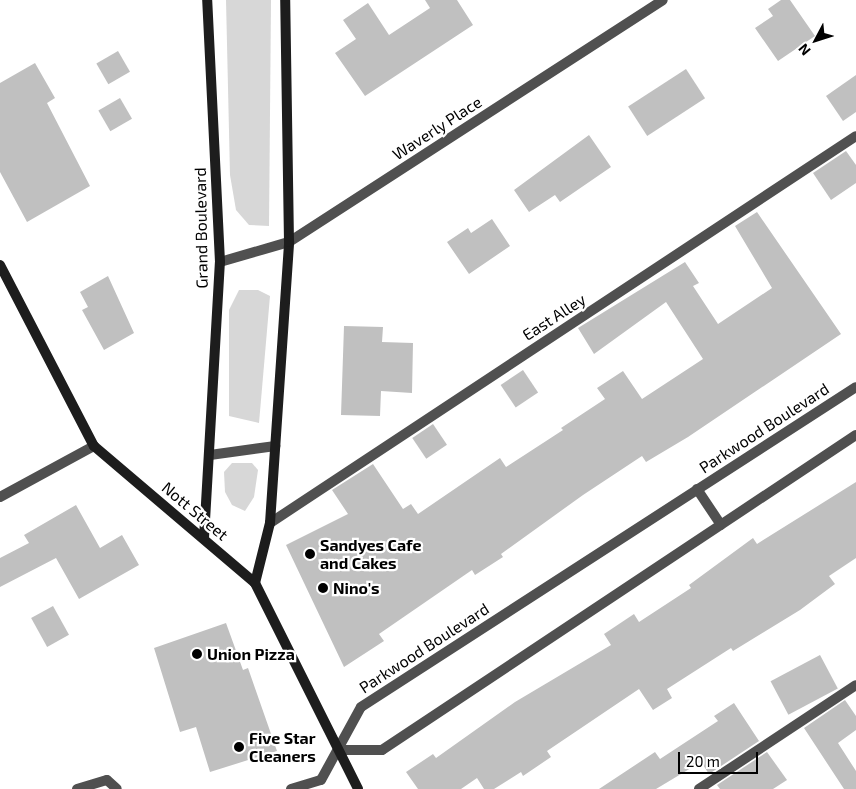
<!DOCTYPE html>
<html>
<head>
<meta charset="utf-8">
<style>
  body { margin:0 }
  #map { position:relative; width:856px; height:789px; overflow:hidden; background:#fff; font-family:"Exo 2",sans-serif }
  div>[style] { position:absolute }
  .green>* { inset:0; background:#d7d7d7 }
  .building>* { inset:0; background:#c0c0c0; transform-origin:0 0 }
  .lane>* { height:10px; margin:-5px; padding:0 5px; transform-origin:5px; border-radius:5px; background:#505050 }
  .street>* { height:10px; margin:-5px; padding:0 5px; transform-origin:5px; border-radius:5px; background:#505050 }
  .secondary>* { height:10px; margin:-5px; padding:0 5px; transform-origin:5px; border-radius:5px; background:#1d1d1d }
  .dots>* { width:14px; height:14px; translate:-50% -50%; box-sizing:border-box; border:2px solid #fff; border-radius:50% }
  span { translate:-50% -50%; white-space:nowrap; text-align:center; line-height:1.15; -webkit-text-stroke:4.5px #fff; paint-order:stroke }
  .street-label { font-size:16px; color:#000 }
  .poi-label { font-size:16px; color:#000; font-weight:700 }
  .left { translate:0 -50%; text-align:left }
  .north { position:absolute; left:791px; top:15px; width:50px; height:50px; -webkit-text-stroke:4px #fff; paint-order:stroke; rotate:230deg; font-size:14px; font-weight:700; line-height:20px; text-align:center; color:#000 }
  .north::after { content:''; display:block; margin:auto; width:18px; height:22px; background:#000; clip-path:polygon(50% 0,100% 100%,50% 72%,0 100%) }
  .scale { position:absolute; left:678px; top:752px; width:80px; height:22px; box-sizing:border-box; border:2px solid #000; border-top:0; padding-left:6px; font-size:15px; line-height:18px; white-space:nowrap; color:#000; -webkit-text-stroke:4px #fff; paint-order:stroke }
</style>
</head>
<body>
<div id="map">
  <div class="green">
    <div style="clip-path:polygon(226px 0,271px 0,269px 226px,249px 225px,236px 210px,230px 175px)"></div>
    <div style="clip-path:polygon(239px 290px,258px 290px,270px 296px,259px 423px,229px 416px,229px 310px)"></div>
    <div style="clip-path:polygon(232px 463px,252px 463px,258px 470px,254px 497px,245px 511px,232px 505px,225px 492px,224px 472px)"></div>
  </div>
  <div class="building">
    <div style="clip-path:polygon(425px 0,457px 0,473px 25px,365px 96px,335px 53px,356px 39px,343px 20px,368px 3px,389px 35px,430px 8px)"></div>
    <div style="clip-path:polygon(781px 0,790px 0,815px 36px,778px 61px,755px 28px,773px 16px,768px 9px)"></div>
    <div style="left:118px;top:51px;width:24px;height:25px;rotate:60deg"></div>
    <div style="clip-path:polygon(35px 63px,55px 98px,47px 103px,90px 186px,27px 222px,0 172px,0 83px)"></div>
    <div style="left:686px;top:69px;width:35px;height:69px;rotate:57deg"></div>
    <div style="clip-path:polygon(856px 75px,856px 112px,843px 121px,826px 96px)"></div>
    <div style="left:120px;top:98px;width:24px;height:25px;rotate:60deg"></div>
    <div style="clip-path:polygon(589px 135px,611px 167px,560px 202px,555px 195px,529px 212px,514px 190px)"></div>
    <div style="clip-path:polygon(846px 151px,856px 165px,856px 183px,831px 200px,813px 173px)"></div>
    <div style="clip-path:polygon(757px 212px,841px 334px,688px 437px,646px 462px,642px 456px,583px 495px,501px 554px,503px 557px,475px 575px,472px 570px,379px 634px,384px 641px,344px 667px,286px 545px,348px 514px,332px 490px,373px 464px,403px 509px,411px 504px,418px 514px,500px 458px,506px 467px,563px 430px,561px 428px,605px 399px,597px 388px,623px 371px,642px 399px,703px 359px,666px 302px,594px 354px,578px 328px,685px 262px,699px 283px,693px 286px,718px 324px,772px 288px,735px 226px)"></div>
    <div style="clip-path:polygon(492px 219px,510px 246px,469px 274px,447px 242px,468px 228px,471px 233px)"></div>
    <div style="clip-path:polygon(108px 276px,134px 333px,104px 350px,82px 310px,88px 307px,80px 292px)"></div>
    <div style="clip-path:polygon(344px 326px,383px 327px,382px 342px,413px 343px,412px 393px,381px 391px,380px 416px,341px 415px)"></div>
    <div style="left:523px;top:370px;width:27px;height:27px;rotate:56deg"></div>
    <div style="left:433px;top:424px;width:25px;height:25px;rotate:56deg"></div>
    <div style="clip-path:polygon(856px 482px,856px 558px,829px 576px,835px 584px,800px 610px,733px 651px,731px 648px,667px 689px,672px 698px,653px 710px,639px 689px,547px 751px,551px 757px,523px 776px,521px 772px,494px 789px,484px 789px,477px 778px,461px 789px,418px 789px,406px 772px,433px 754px,436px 758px,515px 702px,611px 645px,604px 634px,634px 614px,639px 622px,691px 588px,689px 585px,753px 538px,757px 544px)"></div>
    <div style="clip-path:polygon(76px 505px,100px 548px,122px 535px,139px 565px,79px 599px,56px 558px,0 587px,0 558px,29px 543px,24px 535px)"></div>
    <div style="left:53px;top:606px;width:33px;height:25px;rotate:61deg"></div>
    <div style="clip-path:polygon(226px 623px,243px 670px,248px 668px,277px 751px,210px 772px,196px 727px,180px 732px,154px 648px)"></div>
    <div style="left:820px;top:655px;width:38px;height:56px;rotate:62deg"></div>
    <div style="clip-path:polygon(845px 700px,856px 716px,856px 730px,838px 743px,856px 771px,856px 789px,844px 789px,804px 728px)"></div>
    <div style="clip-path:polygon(734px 703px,759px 741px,709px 774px,701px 762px,656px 789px,599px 789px,655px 752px,660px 759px,718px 721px,714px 716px)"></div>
    <div style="clip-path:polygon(767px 752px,787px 780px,773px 789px,720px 789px,717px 785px)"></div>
  </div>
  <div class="lane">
    <div style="left:697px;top:489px;width:43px;rotate:56.3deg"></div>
    <div style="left:270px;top:523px;width:702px;rotate:-33.44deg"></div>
    <div style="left:77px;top:789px;width:31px;rotate:-17deg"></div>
    <div style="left:107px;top:780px;width:13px;rotate:42deg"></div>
    <div style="left:699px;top:789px;width:188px;rotate:-33.5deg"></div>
  </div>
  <div class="street">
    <div style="left:220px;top:262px;width:72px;rotate:-16.2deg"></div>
    <div style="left:289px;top:242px;width:445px;rotate:-32.9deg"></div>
    <div style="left:210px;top:455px;width:66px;rotate:-7.9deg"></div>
    <div style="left:0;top:497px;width:107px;rotate:-28.5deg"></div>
    <div style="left:340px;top:750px;width:42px"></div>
    <div style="left:382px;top:750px;width:569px;rotate:-33.61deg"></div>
    <div style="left:291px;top:789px;width:31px;rotate:-17deg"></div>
    <div style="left:321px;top:780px;width:83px;rotate:-61.3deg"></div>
    <div style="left:361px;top:707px;width:589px;rotate:-32.88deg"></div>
  </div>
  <div class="secondary">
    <div style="left:0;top:265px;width:204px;rotate:62.6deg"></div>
    <div style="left:94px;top:446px;width:211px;rotate:40.4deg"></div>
    <div style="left:255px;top:583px;width:230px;rotate:63.4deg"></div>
    <div style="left:204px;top:538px;width:276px;rotate:-86.7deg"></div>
    <div style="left:220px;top:262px;width:262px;rotate:-92.8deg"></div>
    <div style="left:255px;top:583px;width:62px;rotate:-76deg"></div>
    <div style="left:270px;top:523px;width:282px;rotate:-86.1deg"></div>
    <div style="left:289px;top:242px;width:242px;rotate:-90.9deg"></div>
  </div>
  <div class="dots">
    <div style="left:310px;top:554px;background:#000"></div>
    <div style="left:323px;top:588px;background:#000"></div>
    <div style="left:197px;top:654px;background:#000"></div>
    <div style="left:239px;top:747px;background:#000"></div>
  </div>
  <div class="street-label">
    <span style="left:437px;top:128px;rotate:-33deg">Waverly Place</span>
    <span style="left:201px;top:228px;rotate:-91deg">Grand Boulevard</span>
    <span style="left:554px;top:317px;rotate:-33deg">East Alley</span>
    <span style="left:764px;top:428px;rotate:-33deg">Parkwood Boulevard</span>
    <span style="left:195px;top:511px;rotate:40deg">Nott Street</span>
    <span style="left:424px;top:648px;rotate:-33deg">Parkwood Boulevard</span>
  </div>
  <div class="poi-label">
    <span class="left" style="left:320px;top:554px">Sandyes Cafe<br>and Cakes</span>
    <span class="left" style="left:333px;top:588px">Nino's</span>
    <span class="left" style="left:207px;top:654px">Union Pizza</span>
    <span class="left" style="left:249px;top:747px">Five Star<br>Cleaners</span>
  </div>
  <div class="north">N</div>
  <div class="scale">20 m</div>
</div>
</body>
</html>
